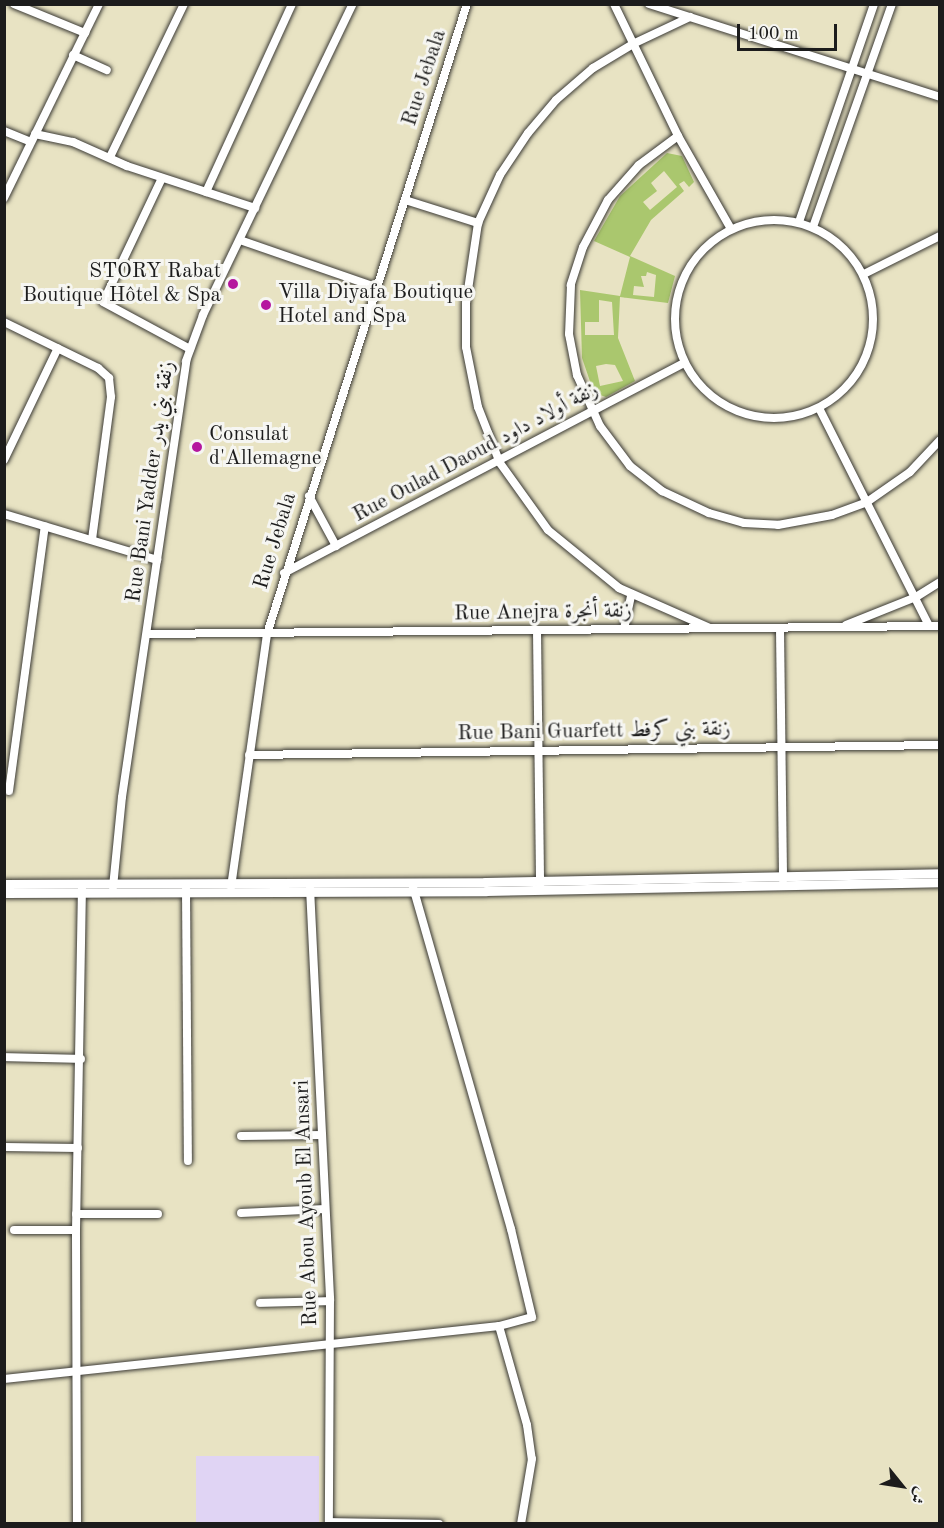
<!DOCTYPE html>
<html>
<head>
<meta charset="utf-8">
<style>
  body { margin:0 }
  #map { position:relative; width:944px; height:1528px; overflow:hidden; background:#e8e3c3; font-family:"Old Standard TT",Amiri,serif }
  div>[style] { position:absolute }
  .built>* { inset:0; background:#e0d4f4; transform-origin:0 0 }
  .green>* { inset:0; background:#aac76e }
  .roads { filter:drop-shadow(0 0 2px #3b3a35) drop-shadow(0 0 2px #3b3a35) }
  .minor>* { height:8px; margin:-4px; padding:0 4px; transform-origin:4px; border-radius:4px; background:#fff }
  .minor>.ring { margin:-4px; padding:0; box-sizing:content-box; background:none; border:8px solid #fff; border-radius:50% }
  .tertiary>* { height:9px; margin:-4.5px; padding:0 4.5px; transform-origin:4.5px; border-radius:4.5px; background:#fff }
  .dots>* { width:16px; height:16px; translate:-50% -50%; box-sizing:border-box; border:3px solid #f6f6f2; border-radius:50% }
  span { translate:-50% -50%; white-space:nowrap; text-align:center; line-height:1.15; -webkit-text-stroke:6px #f6f6f2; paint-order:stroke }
  .street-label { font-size:21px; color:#1c1c1c }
  .poi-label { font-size:21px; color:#1c1c1c }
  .right { translate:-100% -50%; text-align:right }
  .left { translate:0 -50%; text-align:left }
  .frame { position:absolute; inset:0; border:6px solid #1c1c1c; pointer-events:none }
  .north { position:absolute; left:872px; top:1456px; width:60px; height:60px; -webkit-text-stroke:4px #f6f6f2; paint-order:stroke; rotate:120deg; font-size:16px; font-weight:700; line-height:24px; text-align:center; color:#1c1c1c }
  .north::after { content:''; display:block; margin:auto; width:21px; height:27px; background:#1c1c1c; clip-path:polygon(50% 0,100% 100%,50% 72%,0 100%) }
  .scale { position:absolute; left:737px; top:24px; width:100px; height:27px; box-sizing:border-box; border:3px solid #1c1c1c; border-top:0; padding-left:8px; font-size:18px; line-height:21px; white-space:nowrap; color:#1c1c1c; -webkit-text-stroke:4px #f6f6f2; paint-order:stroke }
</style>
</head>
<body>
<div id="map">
  <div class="built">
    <div style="left:319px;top:1456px;width:67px;height:123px;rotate:90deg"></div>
  </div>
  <div class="green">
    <div style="clip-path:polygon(evenodd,667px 153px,682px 156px,694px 182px,689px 187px,684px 181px,679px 184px,684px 191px,651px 220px,630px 256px,675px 276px,668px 303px,620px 297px,618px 338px,635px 381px,606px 397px,594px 393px,582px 358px,580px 290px,620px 296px,630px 257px,594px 241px,620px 196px,667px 153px,664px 171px,677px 187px,650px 210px,643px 202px,657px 191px,651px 183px,664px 171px,667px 153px,647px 272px,656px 275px,654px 297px,633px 295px,634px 286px,644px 287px,641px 276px,646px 276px,647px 272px,667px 153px,599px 300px,612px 302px,614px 335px,585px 335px,585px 322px,599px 322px,599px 300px,667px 153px,606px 364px,615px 365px,623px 381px,600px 386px,596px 366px,606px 364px)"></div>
  </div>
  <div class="roads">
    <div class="minor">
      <div style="left:14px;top:4px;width:77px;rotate:22.2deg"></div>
      <div style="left:614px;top:4px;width:147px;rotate:64.1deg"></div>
      <div style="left:678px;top:136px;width:107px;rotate:60.3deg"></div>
      <div style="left:649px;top:4px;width:305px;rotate:17.7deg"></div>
      <div style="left:690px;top:17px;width:63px;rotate:154.7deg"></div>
      <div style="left:633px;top:44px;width:47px;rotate:149deg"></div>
      <div style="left:593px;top:68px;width:49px;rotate:139.1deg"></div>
      <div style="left:556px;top:100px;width:43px;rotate:130.3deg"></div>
      <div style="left:528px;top:133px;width:50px;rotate:123.7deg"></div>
      <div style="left:500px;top:175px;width:53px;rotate:114.6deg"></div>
      <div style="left:478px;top:223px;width:81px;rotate:98.5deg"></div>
      <div style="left:466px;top:303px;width:44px;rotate:90deg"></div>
      <div style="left:466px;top:347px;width:61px;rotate:78.7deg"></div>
      <div style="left:478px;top:407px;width:60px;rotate:68.6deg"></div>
      <div style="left:500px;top:463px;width:82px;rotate:54.4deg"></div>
      <div style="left:548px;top:530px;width:92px;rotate:39.2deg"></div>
      <div style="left:619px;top:588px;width:99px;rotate:23.7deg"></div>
      <div style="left:73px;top:55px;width:37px;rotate:24deg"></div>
      <div style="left:4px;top:131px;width:29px;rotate:22deg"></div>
      <div style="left:35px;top:134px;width:39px;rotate:12deg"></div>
      <div style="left:73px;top:142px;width:59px;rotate:24deg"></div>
      <div style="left:127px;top:166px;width:135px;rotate:18.2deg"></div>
      <div style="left:678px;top:136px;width:49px;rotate:143.4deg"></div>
      <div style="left:639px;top:165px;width:47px;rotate:131.5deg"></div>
      <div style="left:608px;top:200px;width:53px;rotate:118deg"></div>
      <div style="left:583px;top:247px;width:40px;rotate:108deg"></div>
      <div style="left:571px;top:285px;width:49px;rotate:92.3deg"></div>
      <div style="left:569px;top:334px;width:42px;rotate:79deg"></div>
      <div style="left:577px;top:375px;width:56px;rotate:65.7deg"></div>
      <div style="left:600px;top:426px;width:50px;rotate:53.1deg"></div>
      <div style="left:630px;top:466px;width:41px;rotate:38deg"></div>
      <div style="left:662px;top:491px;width:52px;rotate:25.1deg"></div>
      <div style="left:709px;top:513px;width:36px;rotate:16deg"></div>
      <div style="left:744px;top:523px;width:34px;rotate:3deg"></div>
      <div style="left:778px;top:525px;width:55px;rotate:-10.5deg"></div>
      <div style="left:832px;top:515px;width:37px;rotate:-20deg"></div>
      <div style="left:867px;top:502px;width:52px;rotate:-34.9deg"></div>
      <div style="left:910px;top:472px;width:44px;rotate:-46.8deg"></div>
      <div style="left:110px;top:157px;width:170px;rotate:-64.2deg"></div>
      <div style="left:162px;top:178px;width:137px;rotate:115.4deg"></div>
      <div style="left:103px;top:302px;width:99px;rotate:28.4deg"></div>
      <div style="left:206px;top:192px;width:207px;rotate:-65.4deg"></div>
      <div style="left:4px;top:198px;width:216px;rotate:-63.9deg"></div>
      <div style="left:405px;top:200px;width:77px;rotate:17.5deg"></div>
      <div class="ring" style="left:675px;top:220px;width:190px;height:190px"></div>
      <div style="left:799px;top:222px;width:231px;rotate:-71deg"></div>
      <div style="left:813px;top:227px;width:237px;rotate:-70.5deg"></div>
      <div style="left:240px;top:240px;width:144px;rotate:19.1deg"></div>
      <div style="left:864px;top:274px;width:85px;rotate:-26.6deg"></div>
      <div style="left:4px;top:322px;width:105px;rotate:26.1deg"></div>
      <div style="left:98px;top:368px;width:15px;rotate:42deg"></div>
      <div style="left:109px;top:378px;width:19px;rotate:84deg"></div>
      <div style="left:111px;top:397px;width:143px;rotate:97.6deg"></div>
      <div style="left:819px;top:408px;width:244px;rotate:63.2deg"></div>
      <div style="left:4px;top:460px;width:124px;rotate:-64.3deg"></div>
      <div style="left:309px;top:496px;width:57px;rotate:61.6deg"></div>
      <div style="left:4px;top:514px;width:160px;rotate:16.7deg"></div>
      <div style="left:284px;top:573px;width:452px;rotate:-27.7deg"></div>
      <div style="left:846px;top:625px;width:75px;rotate:-21.8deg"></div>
      <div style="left:916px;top:597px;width:28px;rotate:-32deg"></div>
      <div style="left:624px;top:629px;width:35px;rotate:-78deg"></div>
      <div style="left:780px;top:629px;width:251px;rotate:89.3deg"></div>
      <div style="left:537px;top:631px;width:254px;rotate:89.3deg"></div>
      <div style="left:147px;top:634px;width:793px;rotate:-0.58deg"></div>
      <div style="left:249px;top:755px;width:691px;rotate:-0.83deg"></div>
      <div style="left:9px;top:791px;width:267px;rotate:-82.3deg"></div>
      <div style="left:113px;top:887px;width:90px;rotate:-84.3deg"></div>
      <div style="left:122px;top:797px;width:441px;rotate:-81.6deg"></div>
      <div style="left:186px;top:361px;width:49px;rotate:-69.7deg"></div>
      <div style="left:203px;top:315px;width:345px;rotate:-64.3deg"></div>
      <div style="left:231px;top:887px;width:256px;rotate:-81.9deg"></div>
      <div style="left:267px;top:634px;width:661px;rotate:-72.39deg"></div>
      <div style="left:310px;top:888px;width:413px;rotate:87.2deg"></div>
      <div style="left:330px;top:1301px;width:223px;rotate:90.3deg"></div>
      <div style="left:186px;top:889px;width:272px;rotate:89.6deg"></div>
      <div style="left:4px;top:1057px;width:77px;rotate:1.5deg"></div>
      <div style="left:241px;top:1136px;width:81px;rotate:-0.7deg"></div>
      <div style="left:4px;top:1147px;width:74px;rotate:0.8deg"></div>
      <div style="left:241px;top:1213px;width:84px;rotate:-2.7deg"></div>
      <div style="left:76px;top:1214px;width:82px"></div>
      <div style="left:14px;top:1230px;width:62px"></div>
      <div style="left:260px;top:1303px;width:70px;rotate:-1.6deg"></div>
      <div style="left:499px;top:1326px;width:103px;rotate:74.2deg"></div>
      <div style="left:527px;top:1425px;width:34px;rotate:82deg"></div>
      <div style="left:532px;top:1459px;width:66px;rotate:99.6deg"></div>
      <div style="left:4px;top:1379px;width:498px;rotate:-6.1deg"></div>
      <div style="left:499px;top:1326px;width:34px;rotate:-15deg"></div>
      <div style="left:532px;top:1317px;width:90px;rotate:-103.4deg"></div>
      <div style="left:511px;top:1229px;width:356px;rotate:-106deg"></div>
      <div style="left:329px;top:1522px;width:110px;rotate:1deg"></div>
      <div style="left:77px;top:1524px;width:294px;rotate:-90.2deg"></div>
      <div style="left:76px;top:1230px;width:343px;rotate:-89deg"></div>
    </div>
    <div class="tertiary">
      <div style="left:4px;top:884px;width:481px;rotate:-0.2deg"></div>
      <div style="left:485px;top:882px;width:455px;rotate:-1.1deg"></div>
      <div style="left:4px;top:893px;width:482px;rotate:-0.2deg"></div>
      <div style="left:486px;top:891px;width:454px;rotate:-1.1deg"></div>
    </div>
  </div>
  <div class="dots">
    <div style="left:233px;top:284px;background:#b5179e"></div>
    <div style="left:266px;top:305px;background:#b5179e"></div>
    <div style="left:197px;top:447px;background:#b5179e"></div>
  </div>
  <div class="street-label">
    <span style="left:425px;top:78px;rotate:-72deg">Rue Jebala</span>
    <span style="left:476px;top:453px;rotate:-28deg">Rue Oulad Daoud زنقة أولاد داود</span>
    <span style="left:151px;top:482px;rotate:-82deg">Rue Bani Yadder زنقة بني يدر</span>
    <span style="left:276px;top:541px;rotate:-73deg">Rue Jebala</span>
    <span style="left:543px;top:613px;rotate:-1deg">Rue Anejra زنقة أنجرة</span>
    <span style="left:594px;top:732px;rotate:-1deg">Rue Bani Guarfett زنقة بني كرفط</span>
    <span style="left:307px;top:1203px;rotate:-92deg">Rue Abou Ayoub El Ansari</span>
  </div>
  <div class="poi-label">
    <span class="right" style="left:221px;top:284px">STORY Rabat<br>Boutique Hôtel &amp; Spa</span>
    <span class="left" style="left:278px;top:305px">Villa Diyafa Boutique<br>Hotel and Spa</span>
    <span class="left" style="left:209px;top:447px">Consulat<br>d'Allemagne</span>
  </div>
  <div class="frame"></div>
  <div class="north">ش</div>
  <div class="scale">100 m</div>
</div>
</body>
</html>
